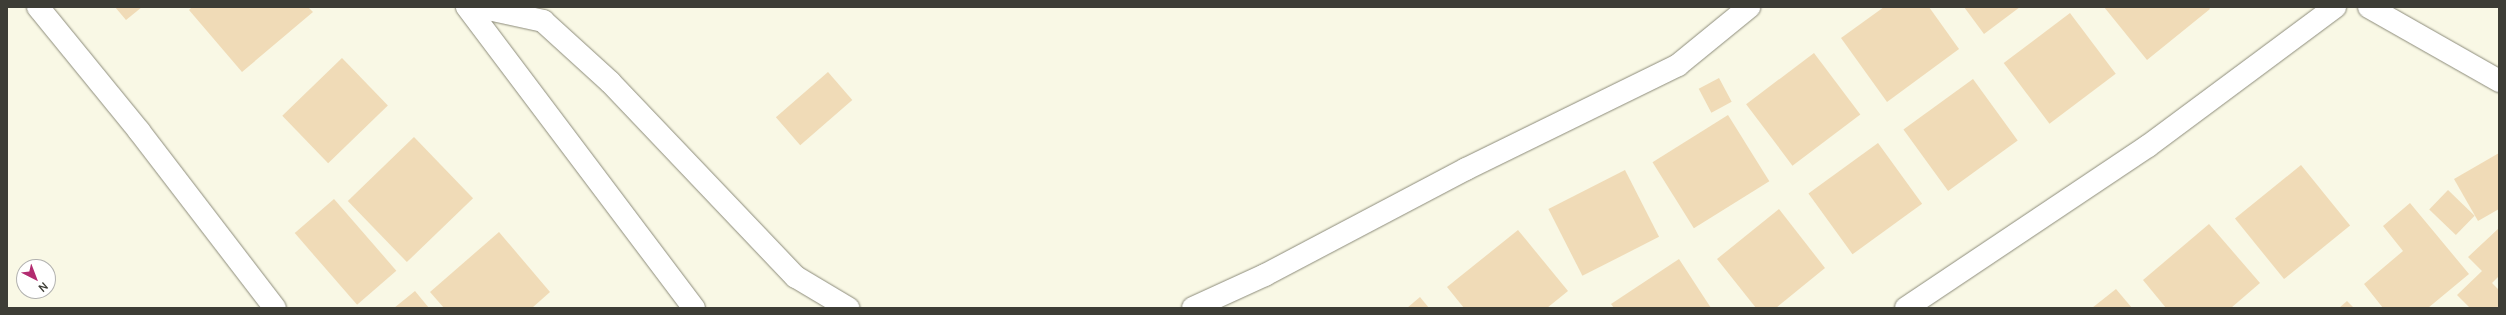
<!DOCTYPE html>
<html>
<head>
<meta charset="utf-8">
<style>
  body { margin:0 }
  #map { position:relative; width:2506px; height:315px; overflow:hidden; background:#f9f8e5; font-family:Manrope,sans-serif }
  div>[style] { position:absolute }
  .building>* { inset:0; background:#f0dbb7; transform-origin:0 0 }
  .roads { filter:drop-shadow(0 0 1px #8c8b7a) drop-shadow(0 0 1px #8c8b7a) }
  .minor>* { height:22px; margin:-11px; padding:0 11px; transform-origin:11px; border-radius:11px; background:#fff }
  span { translate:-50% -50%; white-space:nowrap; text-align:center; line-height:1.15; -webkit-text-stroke:4px #fff; paint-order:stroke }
  .frame { position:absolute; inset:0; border:8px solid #3d3d36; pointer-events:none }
  .north { position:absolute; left:16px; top:259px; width:40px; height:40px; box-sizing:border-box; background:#fff; border:1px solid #b1b1af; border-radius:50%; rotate:138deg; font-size:11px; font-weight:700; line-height:16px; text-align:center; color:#3d3d36 }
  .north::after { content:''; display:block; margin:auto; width:14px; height:18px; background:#b22c70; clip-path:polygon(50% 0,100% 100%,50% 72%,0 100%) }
</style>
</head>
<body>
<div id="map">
  <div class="building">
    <div style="clip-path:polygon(115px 7px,142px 7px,126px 20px)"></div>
    <div style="clip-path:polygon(192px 7px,308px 7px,313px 12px,242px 72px,189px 10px)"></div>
    <div style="clip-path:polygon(1884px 7px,1929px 7px,1959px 49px,1887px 102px,1841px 38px)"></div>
    <div style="clip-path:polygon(1964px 7px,2020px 7px,1984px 34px)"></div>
    <div style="clip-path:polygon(2104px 7px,2209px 7px,2210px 9px,2147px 60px)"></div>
    <div style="left:2070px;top:13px;width:76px;height:83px;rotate:53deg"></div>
    <div style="left:1814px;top:53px;width:77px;height:85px;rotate:53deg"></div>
    <div style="left:342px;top:58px;width:66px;height:83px;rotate:46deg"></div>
    <div style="left:828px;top:72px;width:37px;height:69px;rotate:49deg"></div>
    <div style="left:1719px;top:78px;width:27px;height:23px;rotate:62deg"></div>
    <div style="left:1973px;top:79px;width:76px;height:86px;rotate:54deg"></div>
    <div style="left:1728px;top:115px;width:78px;height:89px;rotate:58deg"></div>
    <div style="left:414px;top:137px;width:85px;height:92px;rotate:46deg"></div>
    <div style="left:1878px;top:143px;width:75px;height:86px;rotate:54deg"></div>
    <div style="clip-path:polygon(2499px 153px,2499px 209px,2478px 221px,2454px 179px)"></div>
    <div style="left:2301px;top:165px;width:78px;height:85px;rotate:51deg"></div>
    <div style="left:1625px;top:170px;width:75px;height:86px;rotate:63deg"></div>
    <div style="left:2448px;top:190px;width:37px;height:27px;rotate:44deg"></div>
    <div style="left:334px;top:199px;width:95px;height:52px;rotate:49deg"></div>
    <div style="clip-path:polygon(2410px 203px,2469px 274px,2428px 308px,2383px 308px,2364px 284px,2403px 251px,2383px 226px)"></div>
    <div style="clip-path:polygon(1779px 209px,1825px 268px,1776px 308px,1756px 308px,1717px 259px)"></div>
    <div style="clip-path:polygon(2209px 224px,2260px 283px,2231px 308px,2166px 308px,2143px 280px)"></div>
    <div style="clip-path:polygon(2499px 228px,2499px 276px,2492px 283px,2499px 290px,2499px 308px,2470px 308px,2457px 295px,2482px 271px,2468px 257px)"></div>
    <div style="clip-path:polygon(1518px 230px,1568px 291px,1547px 308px,1464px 308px,1447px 287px)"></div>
    <div style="clip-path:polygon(499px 232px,550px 292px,532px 308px,444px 308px,430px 292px)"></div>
    <div style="clip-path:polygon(1679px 259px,1711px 308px,1614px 308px,1611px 304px)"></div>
    <div style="clip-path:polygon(2116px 289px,2132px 308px,2092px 308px)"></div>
    <div style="clip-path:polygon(415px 291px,429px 308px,394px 308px)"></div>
    <div style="clip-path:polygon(1420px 297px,1429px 308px,1407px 308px)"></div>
    <div style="clip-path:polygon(2347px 301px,2354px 308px,2339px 308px)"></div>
  </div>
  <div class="roads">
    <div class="minor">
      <div style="left:38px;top:7px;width:160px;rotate:50.8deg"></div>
      <div style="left:139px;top:131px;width:223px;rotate:52.5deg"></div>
      <div style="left:467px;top:7px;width:377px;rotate:53deg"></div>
      <div style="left:479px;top:7px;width:66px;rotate:12.3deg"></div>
      <div style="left:543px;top:21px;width:91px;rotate:42.3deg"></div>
      <div style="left:610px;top:82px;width:269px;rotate:46.4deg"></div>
      <div style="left:796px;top:277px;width:61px;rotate:30.8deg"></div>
      <div style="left:2369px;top:7px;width:150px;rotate:29.6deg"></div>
      <div style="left:1193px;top:308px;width:79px;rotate:-24.6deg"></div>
      <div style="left:1265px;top:275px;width:227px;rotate:-27.8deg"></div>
      <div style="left:1466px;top:169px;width:236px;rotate:-26.1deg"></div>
      <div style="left:1678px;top:65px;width:92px;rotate:-39.2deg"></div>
      <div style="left:1906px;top:308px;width:291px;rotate:-33.8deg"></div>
      <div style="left:2148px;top:146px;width:233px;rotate:-36.6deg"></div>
    </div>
  </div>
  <div class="frame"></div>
  <div class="north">N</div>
</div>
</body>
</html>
